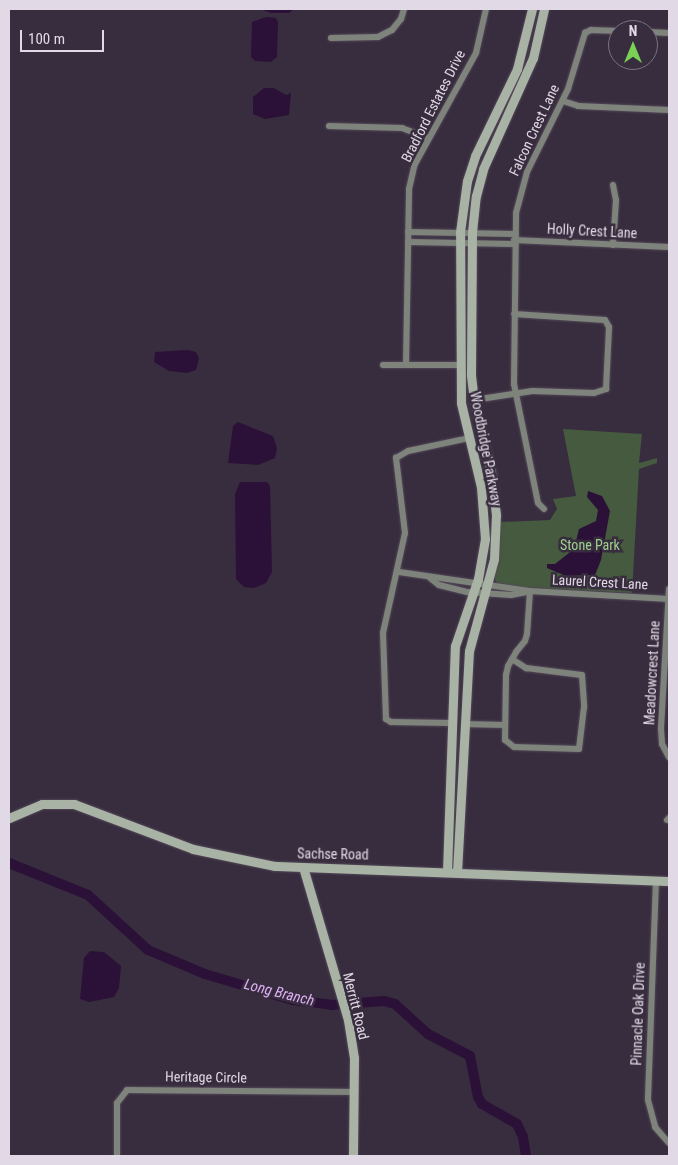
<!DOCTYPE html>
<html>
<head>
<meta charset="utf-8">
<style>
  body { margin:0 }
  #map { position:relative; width:678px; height:1165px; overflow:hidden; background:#382d3e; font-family:"Roboto Condensed",sans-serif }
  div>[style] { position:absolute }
  .green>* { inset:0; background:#455a3e }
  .water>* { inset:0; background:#2b1137 }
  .river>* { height:10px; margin:-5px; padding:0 5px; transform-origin:5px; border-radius:5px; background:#2b1137 }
  .roads { filter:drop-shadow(0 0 1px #534959) drop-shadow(0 0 1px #534959) }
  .minor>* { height:6px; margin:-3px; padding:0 3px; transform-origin:3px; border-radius:3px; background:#7e847b }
  .secondary>* { height:9px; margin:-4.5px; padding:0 4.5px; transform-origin:4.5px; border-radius:4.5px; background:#a8b3a5 }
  span { translate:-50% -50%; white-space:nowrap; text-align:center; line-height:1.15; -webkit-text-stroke:5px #382d3e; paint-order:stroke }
  .street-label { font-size:14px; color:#e1d9e5 }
  .park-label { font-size:14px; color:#9ecf8c }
  .water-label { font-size:15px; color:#dcb0f4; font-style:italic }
  .frame { position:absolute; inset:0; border:10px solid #e1d9e5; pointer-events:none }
  .north { position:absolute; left:608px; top:20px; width:50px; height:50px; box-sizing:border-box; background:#382d3e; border:1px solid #7c7281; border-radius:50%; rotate:0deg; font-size:14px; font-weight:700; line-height:20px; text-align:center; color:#e1d9e5 }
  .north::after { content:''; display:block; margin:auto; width:18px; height:22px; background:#7ad156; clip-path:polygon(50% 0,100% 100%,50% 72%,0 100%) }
  .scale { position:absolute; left:20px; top:30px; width:84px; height:22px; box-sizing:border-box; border:2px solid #e1d9e5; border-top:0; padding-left:6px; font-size:15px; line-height:18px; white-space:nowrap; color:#e1d9e5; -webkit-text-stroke:4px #382d3e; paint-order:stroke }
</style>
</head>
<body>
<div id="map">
  <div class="green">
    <div style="clip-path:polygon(563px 429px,642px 434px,639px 463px,657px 458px,657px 463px,639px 469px,632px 593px,527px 588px,497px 583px,494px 578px,500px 522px,550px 520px,557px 509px,553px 499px,576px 496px)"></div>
  </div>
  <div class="water">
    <div style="clip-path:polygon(260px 9px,294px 9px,289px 13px,271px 13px)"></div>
    <div style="clip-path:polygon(266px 17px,276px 18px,278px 22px,277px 57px,271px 62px,255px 61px,251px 57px,252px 22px)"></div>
    <div style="clip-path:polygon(264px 88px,274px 88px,286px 95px,291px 93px,289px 115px,265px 119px,253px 114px,253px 97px)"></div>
    <div style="clip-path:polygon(188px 350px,196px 352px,199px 358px,196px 370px,187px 373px,169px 371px,154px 362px,155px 352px)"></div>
    <div style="clip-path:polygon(238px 422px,273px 436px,277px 448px,275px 458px,258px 465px,228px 463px,233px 426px)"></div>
    <div style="clip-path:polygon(240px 482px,267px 482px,270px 486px,272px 572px,266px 583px,254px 588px,244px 587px,236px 579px,235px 494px)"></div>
    <div style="clip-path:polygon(588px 491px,602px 496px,610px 511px,601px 560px,595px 575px,566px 576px,547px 568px,547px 564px,555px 564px,574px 549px,579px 529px,596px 521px,598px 510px,587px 497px)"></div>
    <div style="clip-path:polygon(90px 951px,104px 952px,121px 966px,119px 988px,114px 997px,89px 1002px,80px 999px,84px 958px)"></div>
  </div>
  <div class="river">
    <div style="left:9px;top:863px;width:85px;rotate:22.1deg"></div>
    <div style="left:88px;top:895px;width:81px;rotate:42.5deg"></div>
    <div style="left:148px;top:950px;width:62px;rotate:22.8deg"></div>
    <div style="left:205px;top:974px;width:92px;rotate:16.5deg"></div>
    <div style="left:293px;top:1000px;width:38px;rotate:7deg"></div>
    <div style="left:331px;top:1005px;width:53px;rotate:-4.3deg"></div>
    <div style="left:384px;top:1001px;width:11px;rotate:15deg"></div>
    <div style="left:395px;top:1004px;width:45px;rotate:42.3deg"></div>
    <div style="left:428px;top:1034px;width:47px;rotate:27.6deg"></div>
    <div style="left:470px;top:1056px;width:42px;rotate:79deg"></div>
    <div style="left:478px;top:1097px;width:8px;rotate:60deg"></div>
    <div style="left:482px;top:1104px;width:40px;rotate:29.7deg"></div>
    <div style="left:517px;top:1124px;width:14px;rotate:65deg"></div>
    <div style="left:523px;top:1137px;width:19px;rotate:81deg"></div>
  </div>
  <div class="roads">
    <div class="minor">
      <div style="left:648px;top:32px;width:21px;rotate:3deg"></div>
      <div style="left:331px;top:38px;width:47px;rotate:-1.2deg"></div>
      <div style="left:378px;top:37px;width:16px;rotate:-27deg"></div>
      <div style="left:392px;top:30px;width:14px;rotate:-51deg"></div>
      <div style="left:401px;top:19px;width:10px;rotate:-73deg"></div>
      <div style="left:563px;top:101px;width:16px;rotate:18deg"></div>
      <div style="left:578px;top:106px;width:91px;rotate:2.5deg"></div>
      <div style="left:329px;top:126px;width:73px;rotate:1.6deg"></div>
      <div style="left:402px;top:128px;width:28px;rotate:21deg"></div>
      <div style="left:613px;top:185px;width:15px;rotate:79deg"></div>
      <div style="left:616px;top:200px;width:45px;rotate:93.8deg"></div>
      <div style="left:408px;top:232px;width:106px;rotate:1.1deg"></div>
      <div style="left:514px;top:240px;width:155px;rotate:2.6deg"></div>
      <div style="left:408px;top:242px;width:106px;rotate:1.1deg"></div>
      <div style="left:383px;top:365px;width:76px"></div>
      <div style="left:406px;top:365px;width:176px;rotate:-89deg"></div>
      <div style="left:409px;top:189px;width:26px;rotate:-77deg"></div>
      <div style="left:415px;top:164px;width:127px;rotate:-61.2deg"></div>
      <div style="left:476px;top:53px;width:45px;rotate:-77.2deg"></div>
      <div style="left:474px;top:400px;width:59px;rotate:-8.8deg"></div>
      <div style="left:532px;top:391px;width:62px;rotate:1.8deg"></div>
      <div style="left:594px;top:393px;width:13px;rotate:-18deg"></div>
      <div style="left:606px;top:389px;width:62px;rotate:-87.2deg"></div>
      <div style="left:609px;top:327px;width:8px;rotate:-120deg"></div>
      <div style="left:605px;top:320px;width:91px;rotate:-176.2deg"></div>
      <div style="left:544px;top:509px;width:8px;rotate:-135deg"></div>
      <div style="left:538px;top:503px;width:121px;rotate:-101.4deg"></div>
      <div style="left:514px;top:384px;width:171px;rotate:-89.3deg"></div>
      <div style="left:516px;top:213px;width:42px;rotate:-75deg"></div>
      <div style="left:527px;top:172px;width:93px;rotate:-63.7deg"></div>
      <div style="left:568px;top:89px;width:59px;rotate:-73.1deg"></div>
      <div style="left:585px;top:33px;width:7px;rotate:-27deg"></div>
      <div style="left:591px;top:30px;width:27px;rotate:2deg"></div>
      <div style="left:399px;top:572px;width:132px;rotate:8.3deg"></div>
      <div style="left:530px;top:591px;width:139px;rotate:3.3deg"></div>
      <div style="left:430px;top:578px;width:11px;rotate:38deg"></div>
      <div style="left:439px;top:585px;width:29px;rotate:14deg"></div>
      <div style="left:467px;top:592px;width:44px;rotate:3.9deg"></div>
      <div style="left:511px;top:595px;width:16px;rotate:-11deg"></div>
      <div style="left:669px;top:589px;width:140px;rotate:93.3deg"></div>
      <div style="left:661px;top:729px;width:15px;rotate:86deg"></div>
      <div style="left:662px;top:744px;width:15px;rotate:62deg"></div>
      <div style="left:512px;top:659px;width:17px;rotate:33deg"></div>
      <div style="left:526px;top:668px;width:56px;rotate:7.1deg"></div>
      <div style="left:582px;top:675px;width:32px;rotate:86deg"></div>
      <div style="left:584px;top:707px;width:42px;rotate:96.8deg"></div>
      <div style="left:579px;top:749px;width:65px;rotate:-178.2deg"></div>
      <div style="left:514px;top:747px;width:11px;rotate:-142deg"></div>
      <div style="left:505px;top:740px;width:65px;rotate:-89.1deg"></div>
      <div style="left:506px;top:675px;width:9px;rotate:-77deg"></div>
      <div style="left:508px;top:666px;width:16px;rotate:-60deg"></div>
      <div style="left:516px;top:652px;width:14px;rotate:-51deg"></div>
      <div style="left:525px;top:641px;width:7px;rotate:-74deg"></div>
      <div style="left:527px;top:634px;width:43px;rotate:-86deg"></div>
      <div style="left:450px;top:723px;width:59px;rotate:-179deg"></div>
      <div style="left:391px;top:722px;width:6px;rotate:-149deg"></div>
      <div style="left:386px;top:719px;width:86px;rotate:-92deg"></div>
      <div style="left:383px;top:633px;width:102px;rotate:-77.6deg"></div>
      <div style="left:405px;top:533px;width:76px;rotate:-96.8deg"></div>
      <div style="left:396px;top:458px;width:14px;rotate:-30deg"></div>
      <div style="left:408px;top:451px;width:62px;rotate:-12deg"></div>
      <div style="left:464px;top:724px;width:40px;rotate:1.4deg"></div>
      <div style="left:667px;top:820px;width:3px;rotate:-45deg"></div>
      <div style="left:656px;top:880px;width:220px;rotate:92.1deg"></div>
      <div style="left:648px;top:1100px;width:28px;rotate:75deg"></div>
      <div style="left:655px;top:1127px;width:21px;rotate:49deg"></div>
      <div style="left:117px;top:1156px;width:53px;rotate:-90deg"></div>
      <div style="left:117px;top:1103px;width:16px;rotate:-52deg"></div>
      <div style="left:127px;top:1090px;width:228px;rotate:0.5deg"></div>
    </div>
    <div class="secondary">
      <div style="left:9px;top:818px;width:36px;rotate:-23deg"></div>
      <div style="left:42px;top:804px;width:32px"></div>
      <div style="left:74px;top:804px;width:127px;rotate:20.7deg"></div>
      <div style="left:193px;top:849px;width:84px;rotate:11.7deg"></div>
      <div style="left:275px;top:866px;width:394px;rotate:2.2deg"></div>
      <div style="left:303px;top:867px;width:159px;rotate:73.6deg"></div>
      <div style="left:348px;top:1020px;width:38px;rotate:81deg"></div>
      <div style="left:354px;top:1058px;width:98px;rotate:90.6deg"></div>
      <div style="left:447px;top:872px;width:226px;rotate:-88deg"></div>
      <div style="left:455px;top:646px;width:71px;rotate:-71.1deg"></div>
      <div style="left:478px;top:579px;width:41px;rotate:-80.1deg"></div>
      <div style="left:485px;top:539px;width:52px;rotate:-94.4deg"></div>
      <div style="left:481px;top:487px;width:86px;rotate:-103.4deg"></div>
      <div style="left:461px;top:403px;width:171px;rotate:-90.3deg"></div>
      <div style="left:460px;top:232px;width:51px;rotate:-82.2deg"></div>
      <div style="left:467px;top:181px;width:26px;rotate:-72deg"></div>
      <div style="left:475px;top:156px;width:97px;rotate:-64.2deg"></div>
      <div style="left:517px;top:69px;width:62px;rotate:-76deg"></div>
      <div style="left:457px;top:872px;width:221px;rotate:-86.9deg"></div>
      <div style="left:469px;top:651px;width:95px;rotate:-74.8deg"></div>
      <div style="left:494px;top:559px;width:44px;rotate:-87.4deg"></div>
      <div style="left:496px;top:515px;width:43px;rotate:-96.6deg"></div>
      <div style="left:491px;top:472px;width:74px;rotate:-103.3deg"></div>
      <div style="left:474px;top:400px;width:26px;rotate:-97deg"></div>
      <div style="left:471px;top:374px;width:142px;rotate:-89.6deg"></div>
      <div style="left:472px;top:232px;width:36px;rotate:-84deg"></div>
      <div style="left:476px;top:196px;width:28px;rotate:-75deg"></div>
      <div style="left:483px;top:169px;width:122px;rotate:-65.8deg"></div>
      <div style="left:533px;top:58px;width:50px;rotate:-77.3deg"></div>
    </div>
  </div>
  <div class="street-label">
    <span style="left:433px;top:106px;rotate:-63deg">Bradford Estates Drive</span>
    <span style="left:534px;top:130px;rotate:-65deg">Falcon Crest Lane</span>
    <span style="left:592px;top:231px;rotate:3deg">Holly Crest Lane</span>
    <span style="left:486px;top:449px;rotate:79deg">Woodbridge Parkway</span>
    <span style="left:600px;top:582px;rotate:3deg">Laurel Crest Lane</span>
    <span style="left:652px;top:673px;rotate:-87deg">Meadowcrest Lane</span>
    <span style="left:333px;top:854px;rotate:1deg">Sachse Road</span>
    <span style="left:356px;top:1006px;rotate:76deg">Merritt Road</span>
    <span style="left:638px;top:1014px;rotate:-88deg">Pinnacle Oak Drive</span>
    <span style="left:206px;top:1077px;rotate:1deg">Heritage Circle</span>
  </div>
  <div class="park-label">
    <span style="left:590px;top:545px">Stone Park</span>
  </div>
  <div class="water-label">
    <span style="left:279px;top:993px;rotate:14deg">Long Branch</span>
  </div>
  <div class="frame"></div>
  <div class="north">N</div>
  <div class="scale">100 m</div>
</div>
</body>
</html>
